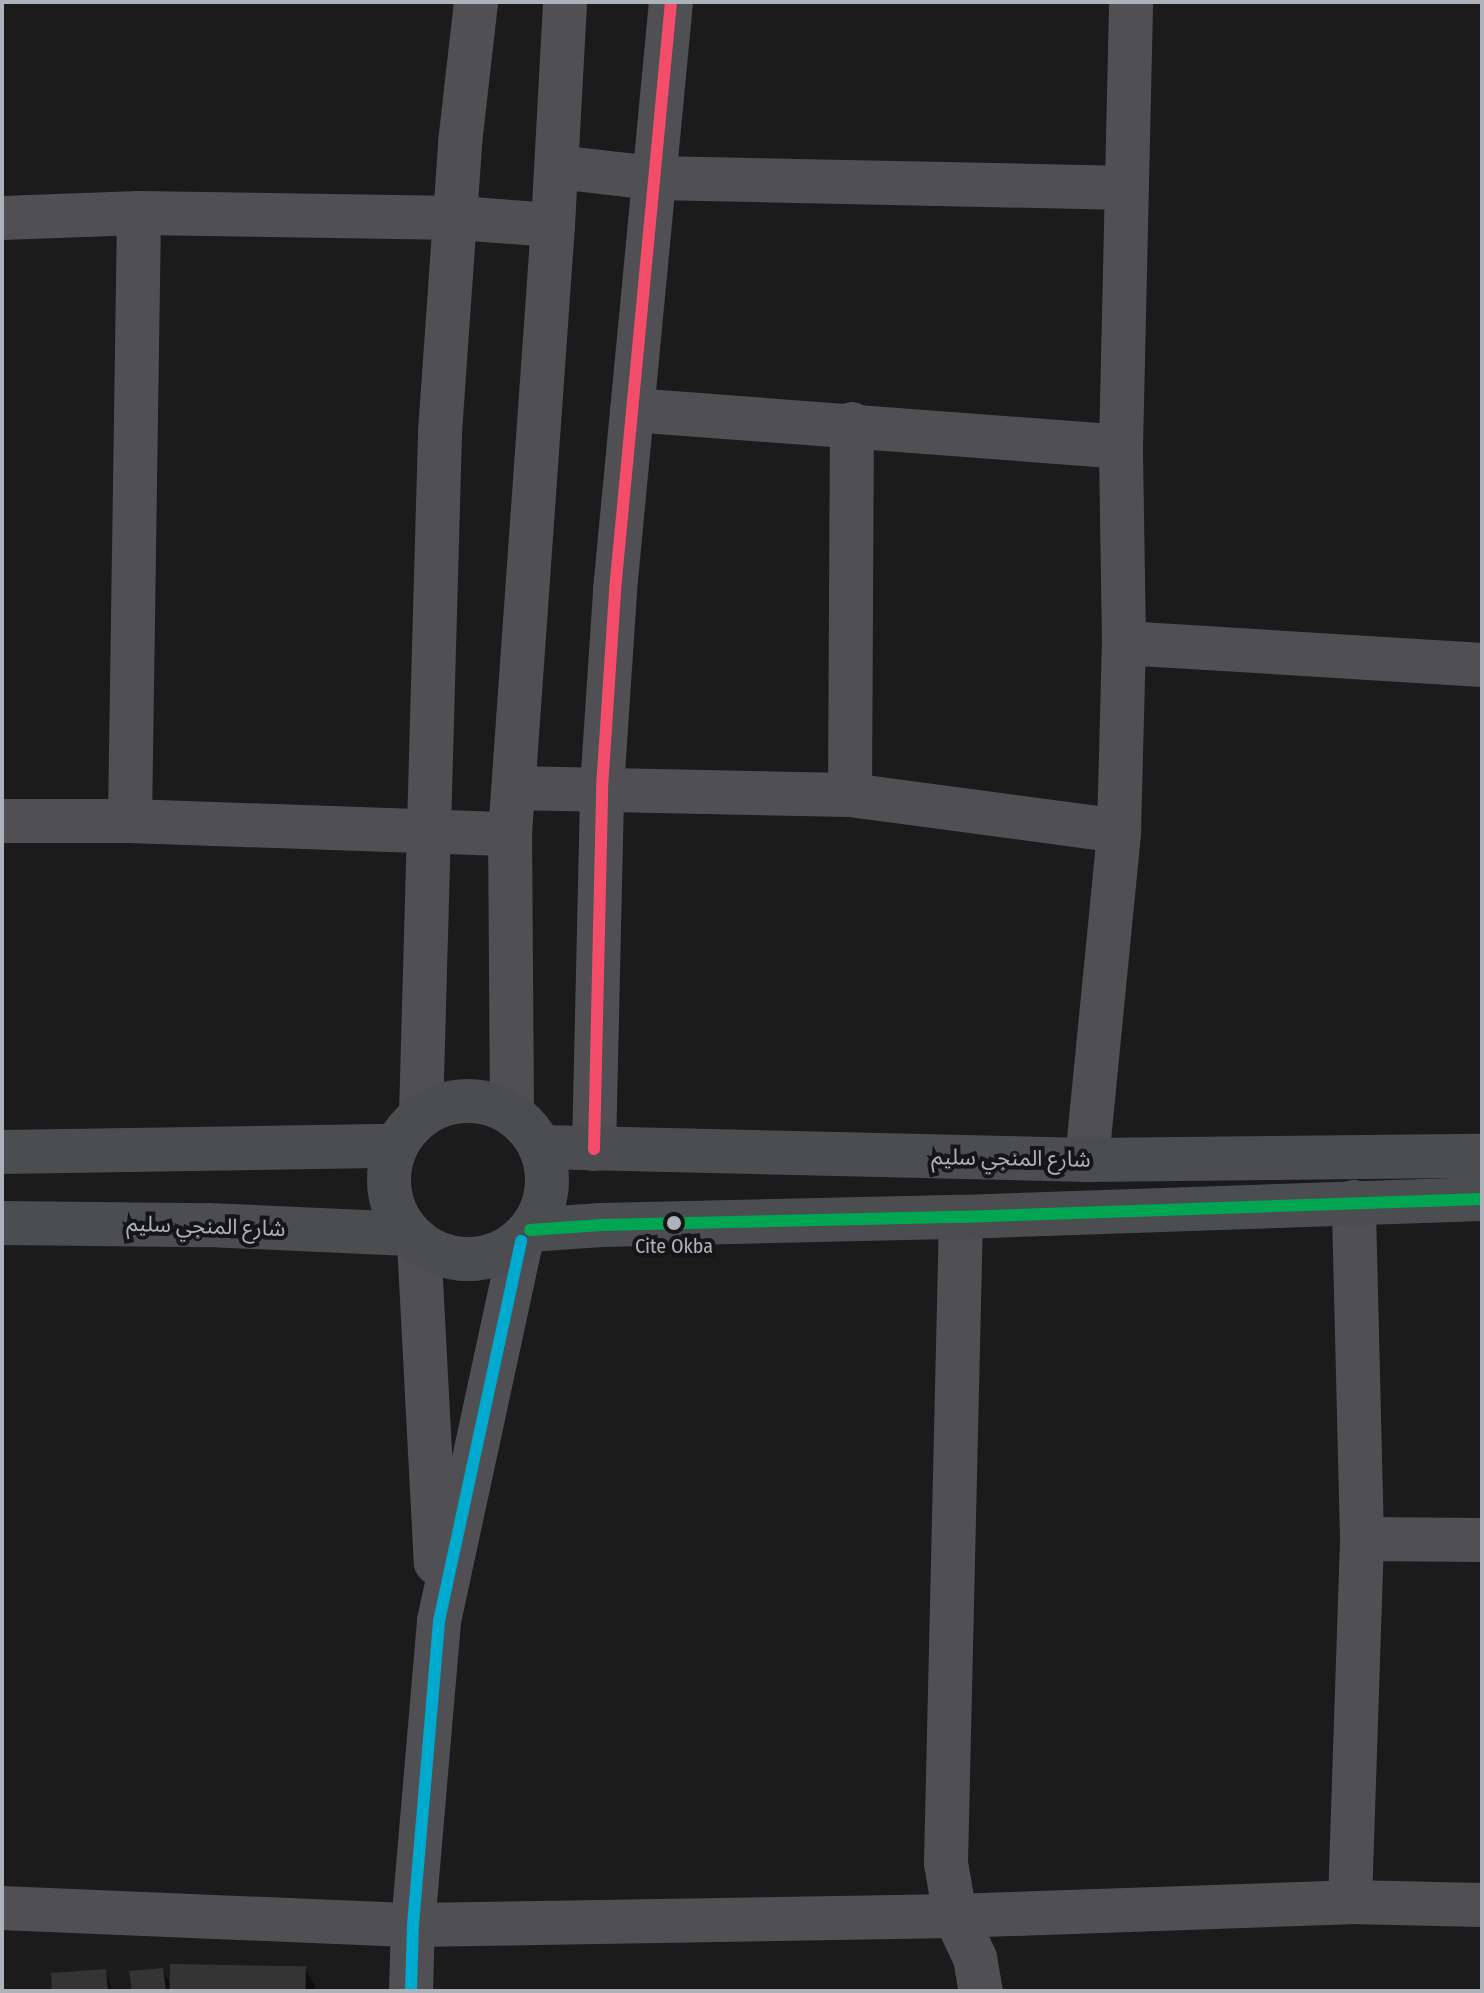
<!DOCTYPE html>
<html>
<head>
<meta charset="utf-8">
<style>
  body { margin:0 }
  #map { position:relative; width:1484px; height:1993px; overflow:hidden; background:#1b1b1b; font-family:"Fira Sans Condensed","Noto Sans Arabic",sans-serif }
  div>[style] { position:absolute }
  .shadow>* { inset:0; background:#0007 }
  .building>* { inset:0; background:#343435; transform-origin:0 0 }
  .minor>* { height:44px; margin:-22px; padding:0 22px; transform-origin:22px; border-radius:22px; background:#505054 }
  .major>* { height:44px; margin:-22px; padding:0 22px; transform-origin:22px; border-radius:22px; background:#4c4d50 }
  .major>.ring { margin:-22px; padding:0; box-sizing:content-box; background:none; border:44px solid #4c4d50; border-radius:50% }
  .bus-1>* { height:12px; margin:-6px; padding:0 6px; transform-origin:6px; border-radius:6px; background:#f44d6c }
  .bus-2>* { height:12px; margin:-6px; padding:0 6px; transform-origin:6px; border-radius:6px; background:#00a651 }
  .bus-3>* { height:12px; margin:-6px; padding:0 6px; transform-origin:6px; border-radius:6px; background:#00a9ce }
  .dots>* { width:22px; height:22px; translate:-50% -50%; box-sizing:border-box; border:4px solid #151517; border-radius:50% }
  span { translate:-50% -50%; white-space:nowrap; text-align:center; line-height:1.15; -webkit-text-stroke:8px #151517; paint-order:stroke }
  .bus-label { font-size:20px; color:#aeb2ba }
  .street-label { font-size:22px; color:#aeb2ba }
  .frame { position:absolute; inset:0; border:4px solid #aeb2ba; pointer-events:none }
</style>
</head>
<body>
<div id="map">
  <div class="shadow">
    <div style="clip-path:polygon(305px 1968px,318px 1991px,134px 1991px,132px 1973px,162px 1970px,171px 1985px)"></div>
    <div style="clip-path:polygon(105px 1971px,113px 1991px,54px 1991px)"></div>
  </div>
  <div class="building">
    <div style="left:170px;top:1964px;width:136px;height:27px;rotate:1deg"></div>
    <div style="clip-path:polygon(163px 1968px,166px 1990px,132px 1991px,129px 1971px)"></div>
    <div style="clip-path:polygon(106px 1969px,108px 1991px,52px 1991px,51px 1973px)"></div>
  </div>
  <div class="minor">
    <div style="left:557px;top:167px;width:98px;rotate:6.5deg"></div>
    <div style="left:654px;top:178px;width:472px;rotate:1.2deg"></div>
    <div style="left:2px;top:218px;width:137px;rotate:-2.1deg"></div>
    <div style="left:139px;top:213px;width:318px;rotate:0.9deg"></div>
    <div style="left:457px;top:218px;width:96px;rotate:4.2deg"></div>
    <div style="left:632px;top:410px;width:490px;rotate:4.3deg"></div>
    <div style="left:1124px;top:643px;width:359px;rotate:3.5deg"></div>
    <div style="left:514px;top:788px;width:336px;rotate:1.2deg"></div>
    <div style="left:850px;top:795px;width:271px;rotate:7.6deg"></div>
    <div style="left:850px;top:795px;width:371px;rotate:-89.7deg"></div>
    <div style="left:2px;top:821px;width:128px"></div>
    <div style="left:130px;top:821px;width:608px;rotate:-89.15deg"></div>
    <div style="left:130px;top:821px;width:380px;rotate:2deg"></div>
    <div style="left:512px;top:1113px;width:279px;rotate:-90.4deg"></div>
    <div style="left:510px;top:834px;width:611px;rotate:-85.96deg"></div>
    <div style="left:553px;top:225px;width:223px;rotate:-86.9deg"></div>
    <div style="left:421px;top:1114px;width:682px;rotate:-88.4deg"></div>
    <div style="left:440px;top:432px;width:290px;rotate:-86deg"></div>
    <div style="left:460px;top:143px;width:142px;rotate:-83.5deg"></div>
    <div style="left:594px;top:1149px;width:361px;rotate:-88.7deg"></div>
    <div style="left:602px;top:788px;width:198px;rotate:-86.2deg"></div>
    <div style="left:615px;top:590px;width:591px;rotate:-84.56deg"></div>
    <div style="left:1087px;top:1160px;width:331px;rotate:-84.4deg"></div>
    <div style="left:1119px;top:831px;width:188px;rotate:-88.5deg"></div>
    <div style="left:1124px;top:643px;width:196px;rotate:-90.9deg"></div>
    <div style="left:1121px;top:447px;width:445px;rotate:-88.7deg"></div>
    <div style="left:961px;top:1217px;width:646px;rotate:91.33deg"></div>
    <div style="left:946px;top:1863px;width:54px;rotate:80.4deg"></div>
    <div style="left:955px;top:1916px;width:47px;rotate:64.5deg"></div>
    <div style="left:975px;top:1958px;width:34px;rotate:80deg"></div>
    <div style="left:419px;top:1242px;width:321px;rotate:87deg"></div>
    <div style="left:1362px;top:1539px;width:120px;rotate:0.5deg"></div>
    <div style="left:1350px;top:1902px;width:363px;rotate:-88.1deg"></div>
    <div style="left:1362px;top:1539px;width:337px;rotate:-91.4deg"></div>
    <div style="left:2px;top:1908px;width:411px;rotate:2.4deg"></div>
    <div style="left:413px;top:1925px;width:542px;rotate:-0.95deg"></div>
    <div style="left:955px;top:1916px;width:395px;rotate:-2deg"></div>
    <div style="left:1350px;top:1902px;width:132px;rotate:1.3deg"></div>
    <div style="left:411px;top:1991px;width:66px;rotate:-88.3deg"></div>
    <div style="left:413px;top:1925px;width:305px;rotate:-85.1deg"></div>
    <div style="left:439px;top:1621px;width:389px;rotate:-77.8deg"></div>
  </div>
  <div class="major">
    <div class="ring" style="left:389px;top:1101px;width:114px;height:114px"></div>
    <div style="left:540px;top:1147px;width:547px;rotate:1.36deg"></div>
    <div style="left:1087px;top:1160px;width:395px;rotate:-0.6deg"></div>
    <div style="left:2px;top:1152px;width:393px;rotate:-0.9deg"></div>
    <div style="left:2px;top:1223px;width:207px;rotate:0.6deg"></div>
    <div style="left:209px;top:1225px;width:200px;rotate:2.6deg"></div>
    <div style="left:530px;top:1230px;width:71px;rotate:-4deg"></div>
    <div style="left:601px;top:1225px;width:360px;rotate:-1.3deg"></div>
    <div style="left:961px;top:1217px;width:521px;rotate:-1.98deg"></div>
  </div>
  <div class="bus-1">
    <div style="left:594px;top:1149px;width:361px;rotate:-88.7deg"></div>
    <div style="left:602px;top:788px;width:198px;rotate:-86.2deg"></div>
    <div style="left:615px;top:590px;width:591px;rotate:-84.56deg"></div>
  </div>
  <div class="bus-2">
    <div style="left:530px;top:1230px;width:71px;rotate:-4deg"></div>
    <div style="left:601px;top:1225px;width:360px;rotate:-1.3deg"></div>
    <div style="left:961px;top:1217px;width:521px;rotate:-1.98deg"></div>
  </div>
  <div class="bus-3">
    <div style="left:411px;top:1991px;width:66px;rotate:-88.3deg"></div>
    <div style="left:413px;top:1925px;width:305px;rotate:-85.1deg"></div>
    <div style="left:439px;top:1621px;width:389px;rotate:-77.8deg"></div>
  </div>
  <div class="dots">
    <div style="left:674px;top:1223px;background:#aeb2ba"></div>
  </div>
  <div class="bus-label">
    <span style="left:674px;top:1246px">Cite Okba</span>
  </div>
  <div class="street-label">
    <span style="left:1011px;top:1158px;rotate:1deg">شارع المنجي سليم</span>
    <span style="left:206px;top:1226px;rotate:2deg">شارع المنجي سليم</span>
  </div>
  <div class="frame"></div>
</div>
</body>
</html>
